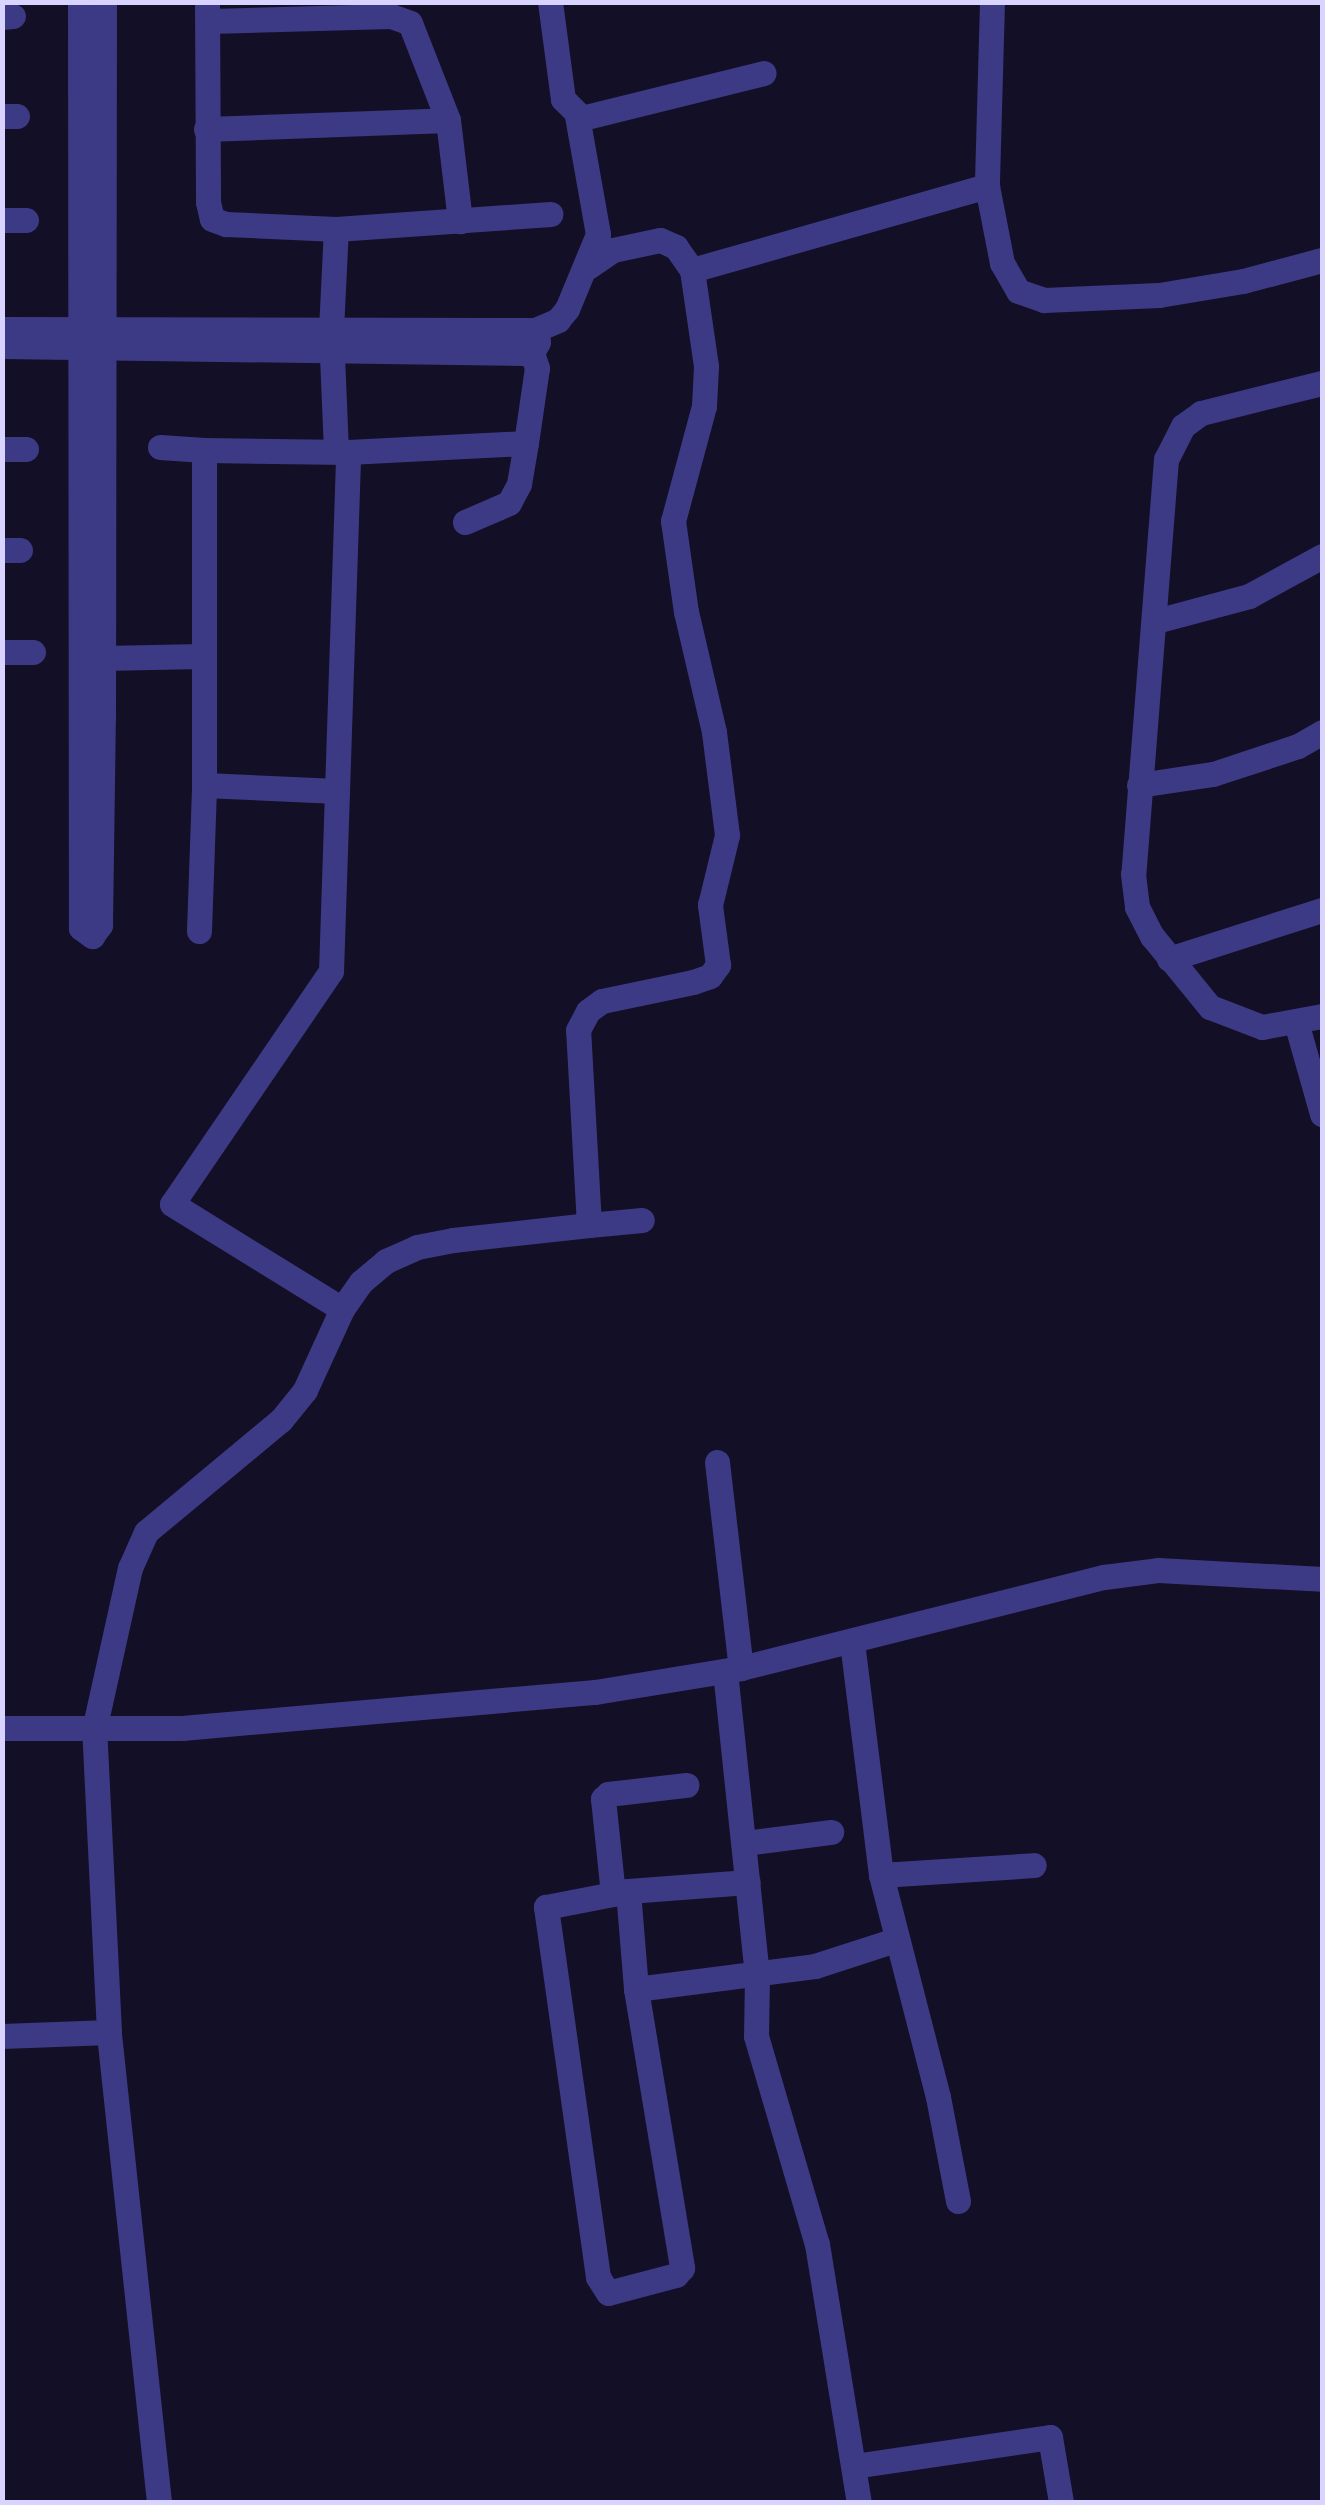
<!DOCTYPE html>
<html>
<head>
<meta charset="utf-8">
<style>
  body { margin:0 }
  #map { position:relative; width:1325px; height:2505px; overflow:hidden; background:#130f26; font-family:"Open Sans",sans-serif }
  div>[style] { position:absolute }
  .minor>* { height:25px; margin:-12.5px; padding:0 12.5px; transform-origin:12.5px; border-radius:12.5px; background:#3d3a85 }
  span { translate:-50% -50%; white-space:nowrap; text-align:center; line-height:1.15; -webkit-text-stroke:8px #130f26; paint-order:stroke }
  .frame { position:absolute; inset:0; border:5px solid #d9d4ff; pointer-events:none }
</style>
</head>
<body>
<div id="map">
  <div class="minor">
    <div style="left:80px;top:2px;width:926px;rotate:89.94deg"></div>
    <div style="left:81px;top:928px;width:14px;rotate:36deg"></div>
    <div style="left:92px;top:936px;width:14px;rotate:-54deg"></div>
    <div style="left:100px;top:925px;width:208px;rotate:-89.2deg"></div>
    <div style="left:103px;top:717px;width:715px;rotate:-89.92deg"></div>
    <div style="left:207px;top:2px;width:200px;rotate:89.7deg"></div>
    <div style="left:208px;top:202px;width:17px;rotate:77deg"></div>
    <div style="left:212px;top:219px;width:15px;rotate:20deg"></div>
    <div style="left:226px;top:224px;width:110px;rotate:2.6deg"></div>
    <div style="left:336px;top:229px;width:215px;rotate:-4deg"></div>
    <div style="left:550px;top:2px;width:98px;rotate:82.4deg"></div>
    <div style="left:563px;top:99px;width:27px;rotate:45deg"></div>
    <div style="left:582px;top:118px;width:187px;rotate:-13.9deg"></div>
    <div style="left:992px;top:2px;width:184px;rotate:91.6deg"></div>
    <div style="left:987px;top:186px;width:78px;rotate:79deg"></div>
    <div style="left:1002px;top:263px;width:32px;rotate:60deg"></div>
    <div style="left:1018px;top:291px;width:28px;rotate:19deg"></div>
    <div style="left:1044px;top:300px;width:115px;rotate:-2.5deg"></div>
    <div style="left:1159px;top:295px;width:85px;rotate:-9.5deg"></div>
    <div style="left:1243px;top:281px;width:82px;rotate:-14.9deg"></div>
    <div style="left:2px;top:17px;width:11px;rotate:-5deg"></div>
    <div style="left:210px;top:21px;width:181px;rotate:-1.6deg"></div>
    <div style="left:391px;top:16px;width:20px;rotate:20deg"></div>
    <div style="left:410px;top:23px;width:104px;rotate:68.6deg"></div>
    <div style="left:448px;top:120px;width:102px;rotate:83.2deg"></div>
    <div style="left:2px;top:116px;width:15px"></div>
    <div style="left:206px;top:129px;width:242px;rotate:-2.1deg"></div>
    <div style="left:2px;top:220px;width:24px"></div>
    <div style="left:692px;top:270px;width:307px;rotate:-15.9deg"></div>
    <div style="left:2px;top:329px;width:533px;rotate:0.11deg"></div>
    <div style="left:535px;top:330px;width:12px;rotate:76deg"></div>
    <div style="left:538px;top:342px;width:8px;rotate:120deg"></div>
    <div style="left:534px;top:349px;width:11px;rotate:158deg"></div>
    <div style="left:524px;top:353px;width:522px;rotate:-179.23deg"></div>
    <div style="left:535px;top:330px;width:25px;rotate:-23deg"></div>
    <div style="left:558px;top:320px;width:14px;rotate:-51deg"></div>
    <div style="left:567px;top:309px;width:81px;rotate:-67.5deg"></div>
    <div style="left:598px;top:234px;width:120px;rotate:-100.1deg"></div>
    <div style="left:1322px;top:383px;width:125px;rotate:166.1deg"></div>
    <div style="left:1201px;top:413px;width:22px;rotate:144deg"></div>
    <div style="left:1183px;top:426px;width:37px;rotate:117deg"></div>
    <div style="left:1166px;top:459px;width:416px;rotate:94.5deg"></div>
    <div style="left:1133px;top:874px;width:33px;rotate:83deg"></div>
    <div style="left:1137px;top:907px;width:33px;rotate:63deg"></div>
    <div style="left:1152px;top:936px;width:92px;rotate:50.8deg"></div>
    <div style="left:1210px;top:1007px;width:56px;rotate:21deg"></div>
    <div style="left:1262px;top:1027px;width:61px;rotate:-10.4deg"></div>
    <div style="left:526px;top:443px;width:76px;rotate:-81.7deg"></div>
    <div style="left:537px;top:368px;width:19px;rotate:-108deg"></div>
    <div style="left:160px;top:447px;width:44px;rotate:3.9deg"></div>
    <div style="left:2px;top:449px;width:24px"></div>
    <div style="left:336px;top:451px;width:121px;rotate:-92.4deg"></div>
    <div style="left:331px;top:330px;width:101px;rotate:-87.2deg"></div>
    <div style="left:2px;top:550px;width:18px"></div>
    <div style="left:1156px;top:621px;width:96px;rotate:-15deg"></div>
    <div style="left:1249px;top:596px;width:83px;rotate:-28.7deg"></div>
    <div style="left:2px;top:652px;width:31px"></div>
    <div style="left:101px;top:658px;width:102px;rotate:-1.1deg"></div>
    <div style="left:204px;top:785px;width:133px;rotate:2.6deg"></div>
    <div style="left:337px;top:791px;width:339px;rotate:-88.1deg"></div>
    <div style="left:1139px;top:785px;width:75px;rotate:-8.5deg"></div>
    <div style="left:1213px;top:774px;width:89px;rotate:-18.2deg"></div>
    <div style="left:1298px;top:746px;width:28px;rotate:-30deg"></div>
    <div style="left:337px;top:791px;width:180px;rotate:91.9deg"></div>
    <div style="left:331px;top:971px;width:282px;rotate:124.3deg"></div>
    <div style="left:172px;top:1204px;width:200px;rotate:31.7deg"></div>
    <div style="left:199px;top:931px;width:146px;rotate:-88deg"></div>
    <div style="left:204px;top:785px;width:335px;rotate:-90deg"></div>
    <div style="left:204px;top:450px;width:144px;rotate:0.8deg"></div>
    <div style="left:348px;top:452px;width:178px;rotate:-2.9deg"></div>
    <div style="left:526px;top:443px;width:42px;rotate:99.7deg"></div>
    <div style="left:519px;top:484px;width:21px;rotate:118deg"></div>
    <div style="left:509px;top:503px;width:48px;rotate:156.6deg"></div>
    <div style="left:1169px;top:959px;width:161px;rotate:-17.8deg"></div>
    <div style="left:1296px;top:1022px;width:96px;rotate:74.2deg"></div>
    <div style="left:589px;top:1225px;width:53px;rotate:-5.4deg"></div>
    <div style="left:717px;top:1462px;width:207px;rotate:83.4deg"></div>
    <div style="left:852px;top:1642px;width:235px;rotate:82.9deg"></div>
    <div style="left:881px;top:1875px;width:229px;rotate:75.6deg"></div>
    <div style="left:938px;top:2097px;width:106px;rotate:79.1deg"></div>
    <div style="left:725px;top:1671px;width:306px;rotate:84deg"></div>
    <div style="left:757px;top:1975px;width:61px;rotate:90.9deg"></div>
    <div style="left:756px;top:2036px;width:217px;rotate:73.7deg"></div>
    <div style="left:817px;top:2244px;width:261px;rotate:80.8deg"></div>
    <div style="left:2px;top:1728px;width:180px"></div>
    <div style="left:182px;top:1728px;width:415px;rotate:-5deg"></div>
    <div style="left:595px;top:1692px;width:148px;rotate:-9.3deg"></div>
    <div style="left:741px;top:1668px;width:374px;rotate:-14.1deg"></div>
    <div style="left:1104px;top:1577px;width:54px;rotate:-7.4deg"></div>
    <div style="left:1158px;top:1570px;width:164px;rotate:3.1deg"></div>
    <div style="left:745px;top:1843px;width:87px;rotate:-7.3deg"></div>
    <div style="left:881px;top:1875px;width:153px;rotate:-3.7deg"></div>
    <div style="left:628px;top:1891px;width:98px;rotate:85.3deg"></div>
    <div style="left:636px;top:1989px;width:283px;rotate:80.6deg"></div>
    <div style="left:682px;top:2268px;width:9px;rotate:131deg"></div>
    <div style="left:676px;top:2275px;width:70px;rotate:165.2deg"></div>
    <div style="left:608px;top:2293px;width:19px;rotate:-122deg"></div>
    <div style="left:598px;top:2277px;width:374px;rotate:-98deg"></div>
    <div style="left:546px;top:1907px;width:84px;rotate:-11deg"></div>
    <div style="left:628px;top:1891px;width:120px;rotate:-4.3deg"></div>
    <div style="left:613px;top:1894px;width:96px;rotate:-96deg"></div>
    <div style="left:603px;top:1799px;width:7px;rotate:-45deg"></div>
    <div style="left:608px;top:1794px;width:79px;rotate:-6.6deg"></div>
    <div style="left:636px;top:1989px;width:180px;rotate:-7.3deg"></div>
    <div style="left:815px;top:1966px;width:84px;rotate:-18deg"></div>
    <div style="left:2px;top:2036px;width:107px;rotate:-2.1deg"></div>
    <div style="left:854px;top:2466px;width:198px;rotate:-8.4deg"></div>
    <div style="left:1050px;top:2437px;width:66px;rotate:80.4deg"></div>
    <div style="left:159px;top:2502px;width:473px;rotate:-96.1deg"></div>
    <div style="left:109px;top:2032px;width:302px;rotate:-92.8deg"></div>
    <div style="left:94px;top:1730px;width:166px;rotate:-77.5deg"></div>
    <div style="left:130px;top:1568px;width:39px;rotate:-66deg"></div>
    <div style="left:146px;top:1532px;width:175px;rotate:-39.7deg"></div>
    <div style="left:281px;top:1420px;width:38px;rotate:-51deg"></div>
    <div style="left:305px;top:1390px;width:89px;rotate:-65.4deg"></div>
    <div style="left:342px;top:1309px;width:33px;rotate:-55deg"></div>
    <div style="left:361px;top:1282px;width:33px;rotate:-40deg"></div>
    <div style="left:386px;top:1261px;width:34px;rotate:-24deg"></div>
    <div style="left:417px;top:1247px;width:37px;rotate:-11deg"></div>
    <div style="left:453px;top:1240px;width:137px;rotate:-6.3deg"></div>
    <div style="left:589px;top:1225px;width:195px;rotate:-93.2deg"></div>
    <div style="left:578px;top:1030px;width:21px;rotate:-62deg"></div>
    <div style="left:588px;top:1011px;width:17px;rotate:-36deg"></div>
    <div style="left:602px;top:1001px;width:93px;rotate:-11.8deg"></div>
    <div style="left:693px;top:982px;width:18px;rotate:-19deg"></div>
    <div style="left:710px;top:976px;width:14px;rotate:-54deg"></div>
    <div style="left:718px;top:965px;width:61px;rotate:-97.6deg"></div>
    <div style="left:710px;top:905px;width:72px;rotate:-76.3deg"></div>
    <div style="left:727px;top:835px;width:104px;rotate:-97.2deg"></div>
    <div style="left:714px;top:732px;width:123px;rotate:-103.1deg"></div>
    <div style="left:686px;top:612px;width:92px;rotate:-98.1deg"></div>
    <div style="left:673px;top:521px;width:119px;rotate:-74.9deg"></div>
    <div style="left:704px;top:406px;width:40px;rotate:-87.1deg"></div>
    <div style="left:706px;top:366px;width:97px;rotate:-98.3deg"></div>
    <div style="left:692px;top:270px;width:28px;rotate:-125deg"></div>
    <div style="left:676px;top:247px;width:17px;rotate:-156deg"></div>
    <div style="left:660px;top:240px;width:48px;rotate:168deg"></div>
    <div style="left:613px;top:250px;width:30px;rotate:146deg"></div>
  </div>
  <div class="frame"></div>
</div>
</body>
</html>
